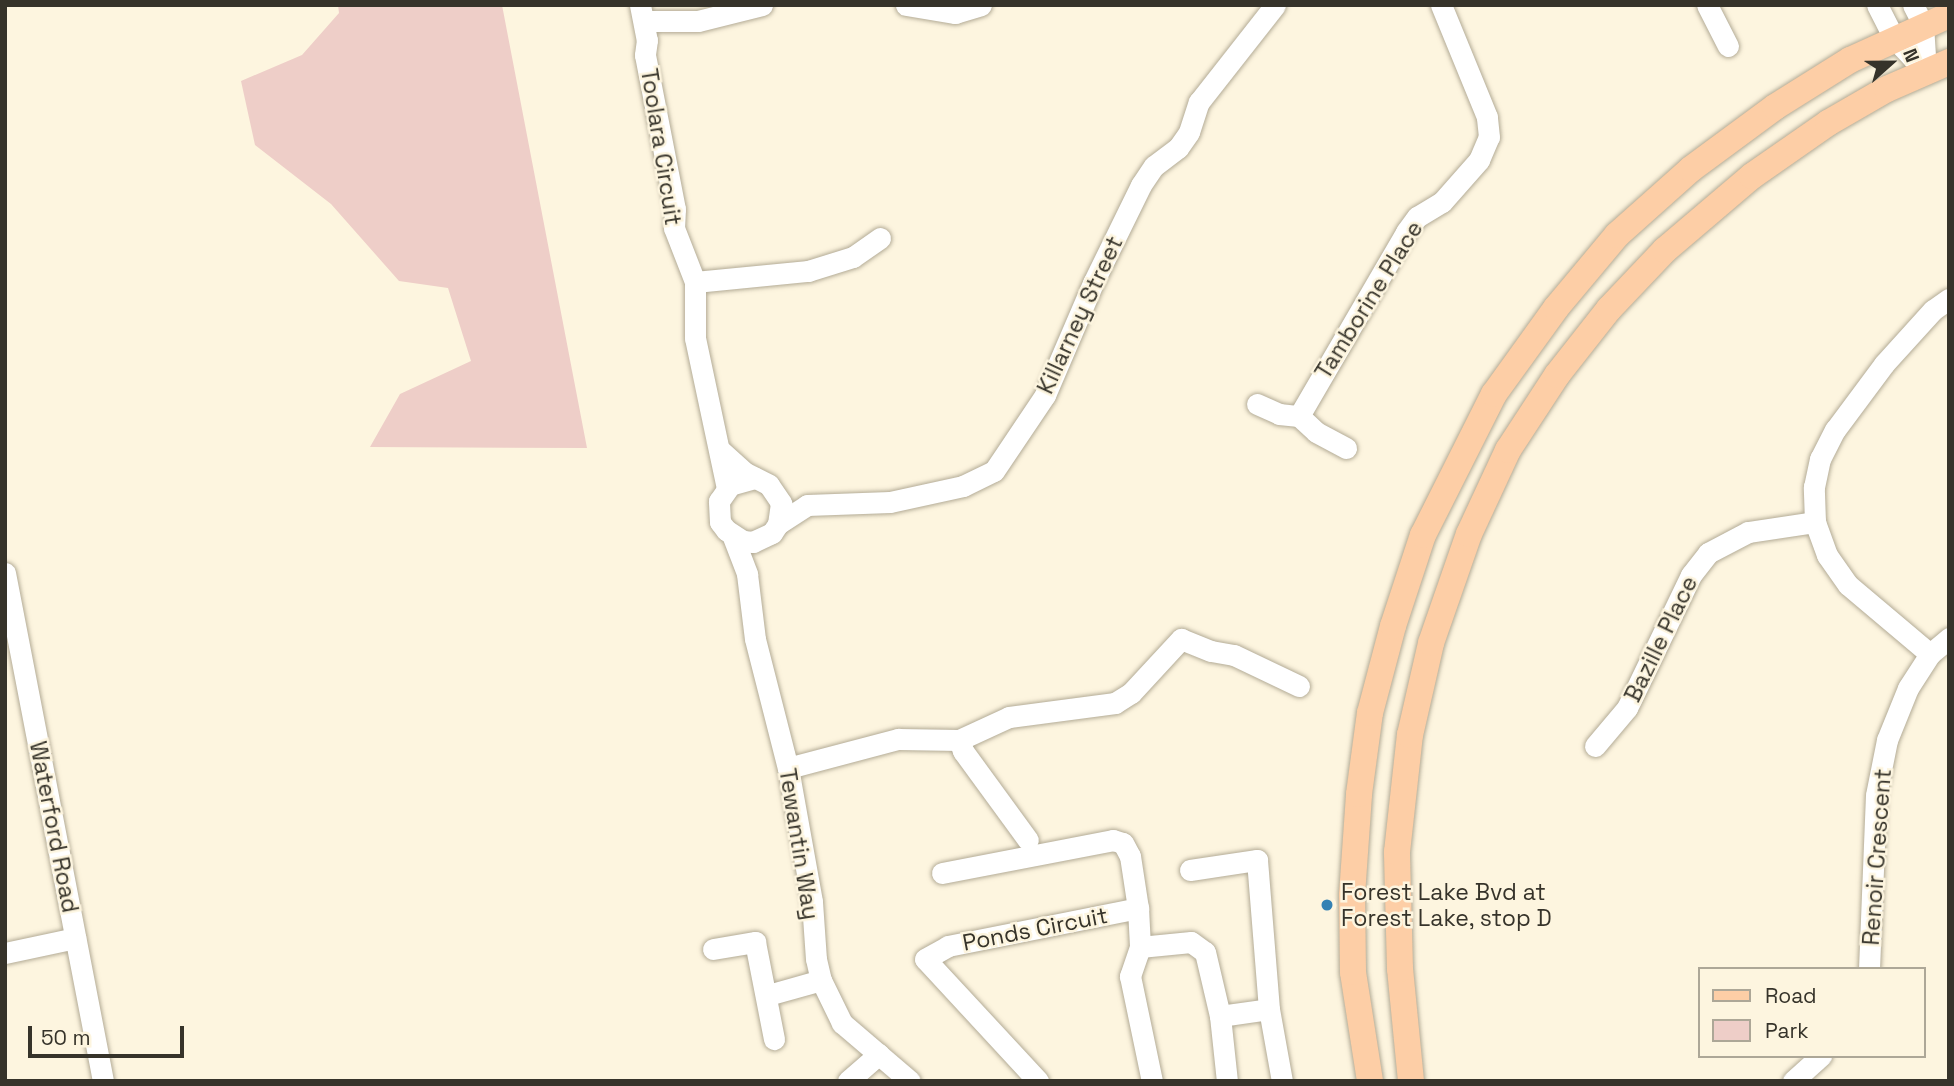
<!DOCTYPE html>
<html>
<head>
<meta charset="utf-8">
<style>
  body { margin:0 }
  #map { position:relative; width:1954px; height:1086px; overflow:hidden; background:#fdf5df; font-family:"Space Grotesk",sans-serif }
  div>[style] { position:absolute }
  .green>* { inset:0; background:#eecec8 }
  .roads { filter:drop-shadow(0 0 2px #b3ab96) drop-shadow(0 0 2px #b3ab96) }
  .minor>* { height:21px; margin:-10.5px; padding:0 10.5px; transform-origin:10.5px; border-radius:10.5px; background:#fff }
  .major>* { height:26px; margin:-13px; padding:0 13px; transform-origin:13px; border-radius:13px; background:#fdcea6 }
  .dots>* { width:19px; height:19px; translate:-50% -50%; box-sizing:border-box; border:4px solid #fdf5df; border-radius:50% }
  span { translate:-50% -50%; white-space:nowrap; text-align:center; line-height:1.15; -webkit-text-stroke:5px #fdf5df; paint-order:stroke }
  .street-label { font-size:23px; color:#36332a }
  .poi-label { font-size:23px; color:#36332a }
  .left { translate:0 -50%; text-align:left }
  .frame { position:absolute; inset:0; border:7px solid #36332a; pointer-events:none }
  .legend { position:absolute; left:1698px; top:967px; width:228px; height:91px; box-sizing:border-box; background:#fdf5df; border:2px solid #ada797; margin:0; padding:9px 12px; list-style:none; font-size:21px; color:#36332a }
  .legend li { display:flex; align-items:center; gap:14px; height:35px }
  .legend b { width:35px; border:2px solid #ada797 }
  .north { position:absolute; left:1856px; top:28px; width:70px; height:70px; -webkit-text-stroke:5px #fdf5df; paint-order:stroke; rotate:69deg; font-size:19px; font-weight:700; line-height:28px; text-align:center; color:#36332a }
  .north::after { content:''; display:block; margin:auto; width:24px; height:32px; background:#36332a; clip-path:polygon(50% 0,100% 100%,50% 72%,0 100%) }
  .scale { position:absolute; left:28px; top:1026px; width:156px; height:32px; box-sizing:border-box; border:4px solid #36332a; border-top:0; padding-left:9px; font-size:21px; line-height:24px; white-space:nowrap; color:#36332a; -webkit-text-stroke:5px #fdf5df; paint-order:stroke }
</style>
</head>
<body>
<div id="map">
  <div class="green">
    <div style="clip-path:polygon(338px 5px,502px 5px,587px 448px,370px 447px,400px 394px,471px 361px,448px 288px,399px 281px,331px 204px,255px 145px,241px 81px,302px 55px,339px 13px)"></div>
  </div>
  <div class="roads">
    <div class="minor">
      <div style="left:640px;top:5px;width:36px;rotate:79deg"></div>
      <div style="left:647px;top:40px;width:15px;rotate:98deg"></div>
      <div style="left:645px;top:55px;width:157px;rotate:79deg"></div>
      <div style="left:675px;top:209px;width:19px;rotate:93deg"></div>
      <div style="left:674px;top:228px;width:58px;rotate:68.7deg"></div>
      <div style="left:695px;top:282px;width:56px;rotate:90deg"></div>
      <div style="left:695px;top:338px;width:153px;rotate:78deg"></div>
      <div style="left:906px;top:5px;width:50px;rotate:9.3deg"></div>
      <div style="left:955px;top:13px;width:27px;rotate:-17deg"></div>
      <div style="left:1707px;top:5px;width:46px;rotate:62.9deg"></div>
      <div style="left:1877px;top:5px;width:37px;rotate:63deg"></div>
      <div style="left:1894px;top:38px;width:47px;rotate:46.7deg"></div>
      <div style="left:1913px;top:5px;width:22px;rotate:63deg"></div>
      <div style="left:1923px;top:25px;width:47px;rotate:86.3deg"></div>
      <div style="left:645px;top:21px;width:53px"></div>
      <div style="left:698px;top:21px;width:66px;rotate:-14deg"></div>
      <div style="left:695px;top:282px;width:114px;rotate:-5.6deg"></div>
      <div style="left:808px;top:271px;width:47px;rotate:-17.3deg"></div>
      <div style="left:853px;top:257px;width:33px;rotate:-35deg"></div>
      <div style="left:1257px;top:404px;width:24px;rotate:24deg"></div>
      <div style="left:1279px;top:414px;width:20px;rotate:6deg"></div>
      <div style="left:1299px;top:416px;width:23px;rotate:43deg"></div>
      <div style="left:1316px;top:432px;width:34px;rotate:28deg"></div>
      <div style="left:1299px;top:416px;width:213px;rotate:-59.8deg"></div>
      <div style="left:1406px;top:232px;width:19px;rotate:-54deg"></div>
      <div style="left:1417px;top:217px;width:29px;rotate:-31deg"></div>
      <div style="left:1442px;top:202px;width:56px;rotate:-48.6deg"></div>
      <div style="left:1479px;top:160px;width:25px;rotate:-67deg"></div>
      <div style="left:1489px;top:137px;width:20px;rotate:-96deg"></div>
      <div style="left:1487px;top:117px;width:121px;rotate:-112.3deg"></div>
      <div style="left:721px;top:451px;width:31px;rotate:42deg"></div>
      <div style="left:744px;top:472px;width:28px;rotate:27deg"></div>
      <div style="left:769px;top:485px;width:22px;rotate:56deg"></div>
      <div style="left:781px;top:503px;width:21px;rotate:98deg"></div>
      <div style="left:778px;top:524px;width:11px;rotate:124deg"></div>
      <div style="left:772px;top:533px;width:21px;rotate:155deg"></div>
      <div style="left:753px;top:542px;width:10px;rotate:-174deg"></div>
      <div style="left:743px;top:541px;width:20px;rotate:-147deg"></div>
      <div style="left:726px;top:530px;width:10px;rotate:-127deg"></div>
      <div style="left:720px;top:522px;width:21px;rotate:-93deg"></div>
      <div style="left:719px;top:501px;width:19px;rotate:-55deg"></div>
      <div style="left:730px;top:485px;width:26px;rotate:-16deg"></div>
      <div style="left:778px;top:524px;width:35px;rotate:-33deg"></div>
      <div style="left:807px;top:505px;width:83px;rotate:-2.1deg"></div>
      <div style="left:890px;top:502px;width:75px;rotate:-12.4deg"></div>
      <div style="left:963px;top:486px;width:34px;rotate:-26deg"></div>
      <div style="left:994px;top:471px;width:92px;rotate:-56.1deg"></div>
      <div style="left:1045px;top:395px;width:122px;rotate:-66.8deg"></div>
      <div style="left:1093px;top:283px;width:109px;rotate:-63.9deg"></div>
      <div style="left:1141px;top:185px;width:23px;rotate:-56deg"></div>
      <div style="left:1154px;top:166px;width:30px;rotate:-37deg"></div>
      <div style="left:1178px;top:148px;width:19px;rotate:-55deg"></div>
      <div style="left:1189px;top:132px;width:32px;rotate:-72deg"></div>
      <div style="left:1199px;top:102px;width:123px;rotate:-51.9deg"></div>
      <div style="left:733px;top:537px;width:40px;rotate:69deg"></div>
      <div style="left:747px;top:574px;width:65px;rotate:83deg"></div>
      <div style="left:755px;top:639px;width:133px;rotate:75.7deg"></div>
      <div style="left:788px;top:768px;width:136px;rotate:79.8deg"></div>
      <div style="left:812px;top:902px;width:57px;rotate:86deg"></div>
      <div style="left:816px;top:959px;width:22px;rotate:77deg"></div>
      <div style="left:821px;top:980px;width:48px;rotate:64deg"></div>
      <div style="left:842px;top:1023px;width:89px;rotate:40.5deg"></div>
      <div style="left:5px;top:573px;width:517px;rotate:79.08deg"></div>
      <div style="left:1930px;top:654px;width:107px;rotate:-139.9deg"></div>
      <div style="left:1848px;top:585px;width:37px;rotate:-125deg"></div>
      <div style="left:1827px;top:555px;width:35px;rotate:-110deg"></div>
      <div style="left:1815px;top:522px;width:35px;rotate:-92deg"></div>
      <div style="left:1814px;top:487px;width:29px;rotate:-78deg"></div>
      <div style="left:1820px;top:459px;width:33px;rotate:-63deg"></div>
      <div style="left:1835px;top:430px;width:82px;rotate:-53.4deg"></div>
      <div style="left:1884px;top:364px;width:73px;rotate:-47.8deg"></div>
      <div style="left:1933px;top:310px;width:19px;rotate:-35deg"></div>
      <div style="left:959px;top:740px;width:12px;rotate:70deg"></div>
      <div style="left:963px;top:751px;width:110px;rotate:53.9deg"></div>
      <div style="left:1595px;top:746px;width:50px;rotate:-49.9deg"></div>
      <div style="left:1627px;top:708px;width:148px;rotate:-64.3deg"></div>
      <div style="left:1691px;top:575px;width:28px;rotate:-52deg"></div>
      <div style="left:1708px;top:553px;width:45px;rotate:-27.7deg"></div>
      <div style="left:1748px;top:532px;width:68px;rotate:-8.5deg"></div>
      <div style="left:788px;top:768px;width:114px;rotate:-14.8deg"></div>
      <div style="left:898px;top:739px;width:61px;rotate:0.9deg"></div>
      <div style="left:959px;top:740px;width:55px;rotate:-24.7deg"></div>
      <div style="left:1009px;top:717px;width:107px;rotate:-7.5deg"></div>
      <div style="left:1115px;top:703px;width:19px;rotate:-32deg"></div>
      <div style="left:1131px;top:693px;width:74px;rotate:-47.2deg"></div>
      <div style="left:1181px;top:639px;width:32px;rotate:22deg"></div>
      <div style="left:1211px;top:651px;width:23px;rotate:10deg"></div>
      <div style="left:1234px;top:655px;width:72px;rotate:25.5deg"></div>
      <div style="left:1190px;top:870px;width:68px;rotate:-8.5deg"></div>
      <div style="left:1257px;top:860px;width:149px;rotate:85.4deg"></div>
      <div style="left:1269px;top:1009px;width:73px;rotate:79.8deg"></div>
      <div style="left:942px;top:873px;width:174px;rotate:-10.9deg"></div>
      <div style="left:1113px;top:840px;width:10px;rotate:17deg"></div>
      <div style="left:1123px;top:843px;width:15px;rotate:62deg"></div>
      <div style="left:1130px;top:856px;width:53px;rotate:81.3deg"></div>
      <div style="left:1138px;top:908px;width:39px;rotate:87deg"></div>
      <div style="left:1140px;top:947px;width:31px;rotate:109deg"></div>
      <div style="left:1130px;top:976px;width:107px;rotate:78.2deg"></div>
      <div style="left:1140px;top:947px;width:51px;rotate:-5.6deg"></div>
      <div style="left:1191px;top:942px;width:17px;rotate:36deg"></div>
      <div style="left:1205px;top:952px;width:66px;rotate:76.8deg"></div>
      <div style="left:1220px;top:1016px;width:65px;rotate:83.9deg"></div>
      <div style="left:713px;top:949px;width:43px;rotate:-9.5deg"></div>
      <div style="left:755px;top:942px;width:99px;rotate:78.9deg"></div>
      <div style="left:5px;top:953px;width:72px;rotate:-12.1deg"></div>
      <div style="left:1869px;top:969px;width:174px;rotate:-87.7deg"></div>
      <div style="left:1876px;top:795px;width:56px;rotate:-78.7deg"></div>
      <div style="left:1887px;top:740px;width:56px;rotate:-68deg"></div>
      <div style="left:1908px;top:688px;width:40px;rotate:-57.1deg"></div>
      <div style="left:1930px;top:654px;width:25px;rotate:-40deg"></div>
      <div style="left:768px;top:995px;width:55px;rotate:-15.8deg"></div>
      <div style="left:1220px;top:1016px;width:49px;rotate:-8.1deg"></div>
      <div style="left:848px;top:1081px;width:41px;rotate:-41.1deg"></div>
      <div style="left:1038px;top:1081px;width:166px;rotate:-132.8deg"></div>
      <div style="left:925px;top:959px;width:26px;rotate:-29deg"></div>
      <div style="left:948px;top:946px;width:194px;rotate:-11.3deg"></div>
      <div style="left:1793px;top:1081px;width:38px;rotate:-42deg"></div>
    </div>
    <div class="major">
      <div style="left:1370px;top:1081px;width:110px;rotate:-98.9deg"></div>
      <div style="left:1353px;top:972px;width:77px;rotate:-90.7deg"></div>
      <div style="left:1352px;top:895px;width:101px;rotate:-86deg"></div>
      <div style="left:1359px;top:794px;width:82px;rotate:-82.3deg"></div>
      <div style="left:1370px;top:713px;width:90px;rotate:-75.2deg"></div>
      <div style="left:1393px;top:626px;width:96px;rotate:-71.8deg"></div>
      <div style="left:1423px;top:535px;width:158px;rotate:-63.3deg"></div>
      <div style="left:1494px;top:394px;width:106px;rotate:-54.2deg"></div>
      <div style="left:1556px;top:308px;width:95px;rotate:-50.1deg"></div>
      <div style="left:1617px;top:235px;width:99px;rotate:-41.7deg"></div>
      <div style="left:1691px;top:169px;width:104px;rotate:-36.4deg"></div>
      <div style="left:1775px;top:107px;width:89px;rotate:-32.1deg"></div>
      <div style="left:1850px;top:60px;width:109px;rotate:-24.4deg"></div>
      <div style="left:1411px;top:1081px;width:113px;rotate:-95.6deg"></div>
      <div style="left:1400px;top:969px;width:117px;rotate:-91.5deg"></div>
      <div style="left:1397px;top:852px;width:118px;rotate:-83.7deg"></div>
      <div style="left:1410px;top:735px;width:94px;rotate:-77.1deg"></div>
      <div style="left:1431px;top:643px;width:115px;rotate:-70.8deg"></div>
      <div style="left:1469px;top:534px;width:93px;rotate:-65.1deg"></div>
      <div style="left:1508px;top:450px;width:90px;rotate:-56.8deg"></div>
      <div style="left:1557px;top:375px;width:84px;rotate:-51.8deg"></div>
      <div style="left:1609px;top:309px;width:81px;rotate:-46.5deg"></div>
      <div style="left:1665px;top:250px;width:114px;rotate:-40.4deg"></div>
      <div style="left:1752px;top:176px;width:93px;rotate:-34.9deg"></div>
      <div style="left:1828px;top:123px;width:68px;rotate:-30deg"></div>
      <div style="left:1887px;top:89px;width:68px;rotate:-23.5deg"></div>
    </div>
  </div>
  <div class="dots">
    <div style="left:1327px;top:905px;background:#3482b4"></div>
  </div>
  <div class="street-label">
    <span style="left:661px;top:147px;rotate:81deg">Toolara Circuit</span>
    <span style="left:1369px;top:300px;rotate:-58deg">Tamborine Place</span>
    <span style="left:1080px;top:315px;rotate:-65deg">Killarney Street</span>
    <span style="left:1661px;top:639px;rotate:-64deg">Bazille Place</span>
    <span style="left:54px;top:827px;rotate:79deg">Waterford Road</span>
    <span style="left:799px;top:844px;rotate:81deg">Tewantin Way</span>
    <span style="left:1877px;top:857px;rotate:-86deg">Renoir Crescent</span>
    <span style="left:1035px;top:929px;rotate:-11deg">Ponds Circuit</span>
  </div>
  <div class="poi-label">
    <span class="left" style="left:1341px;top:905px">Forest Lake Bvd at<br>Forest Lake, stop D</span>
  </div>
  <div class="frame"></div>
  <ul class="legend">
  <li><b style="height:9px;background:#fdcea6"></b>Road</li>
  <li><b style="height:19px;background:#eecec8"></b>Park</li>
  </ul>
  <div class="north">N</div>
  <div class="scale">50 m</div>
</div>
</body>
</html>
